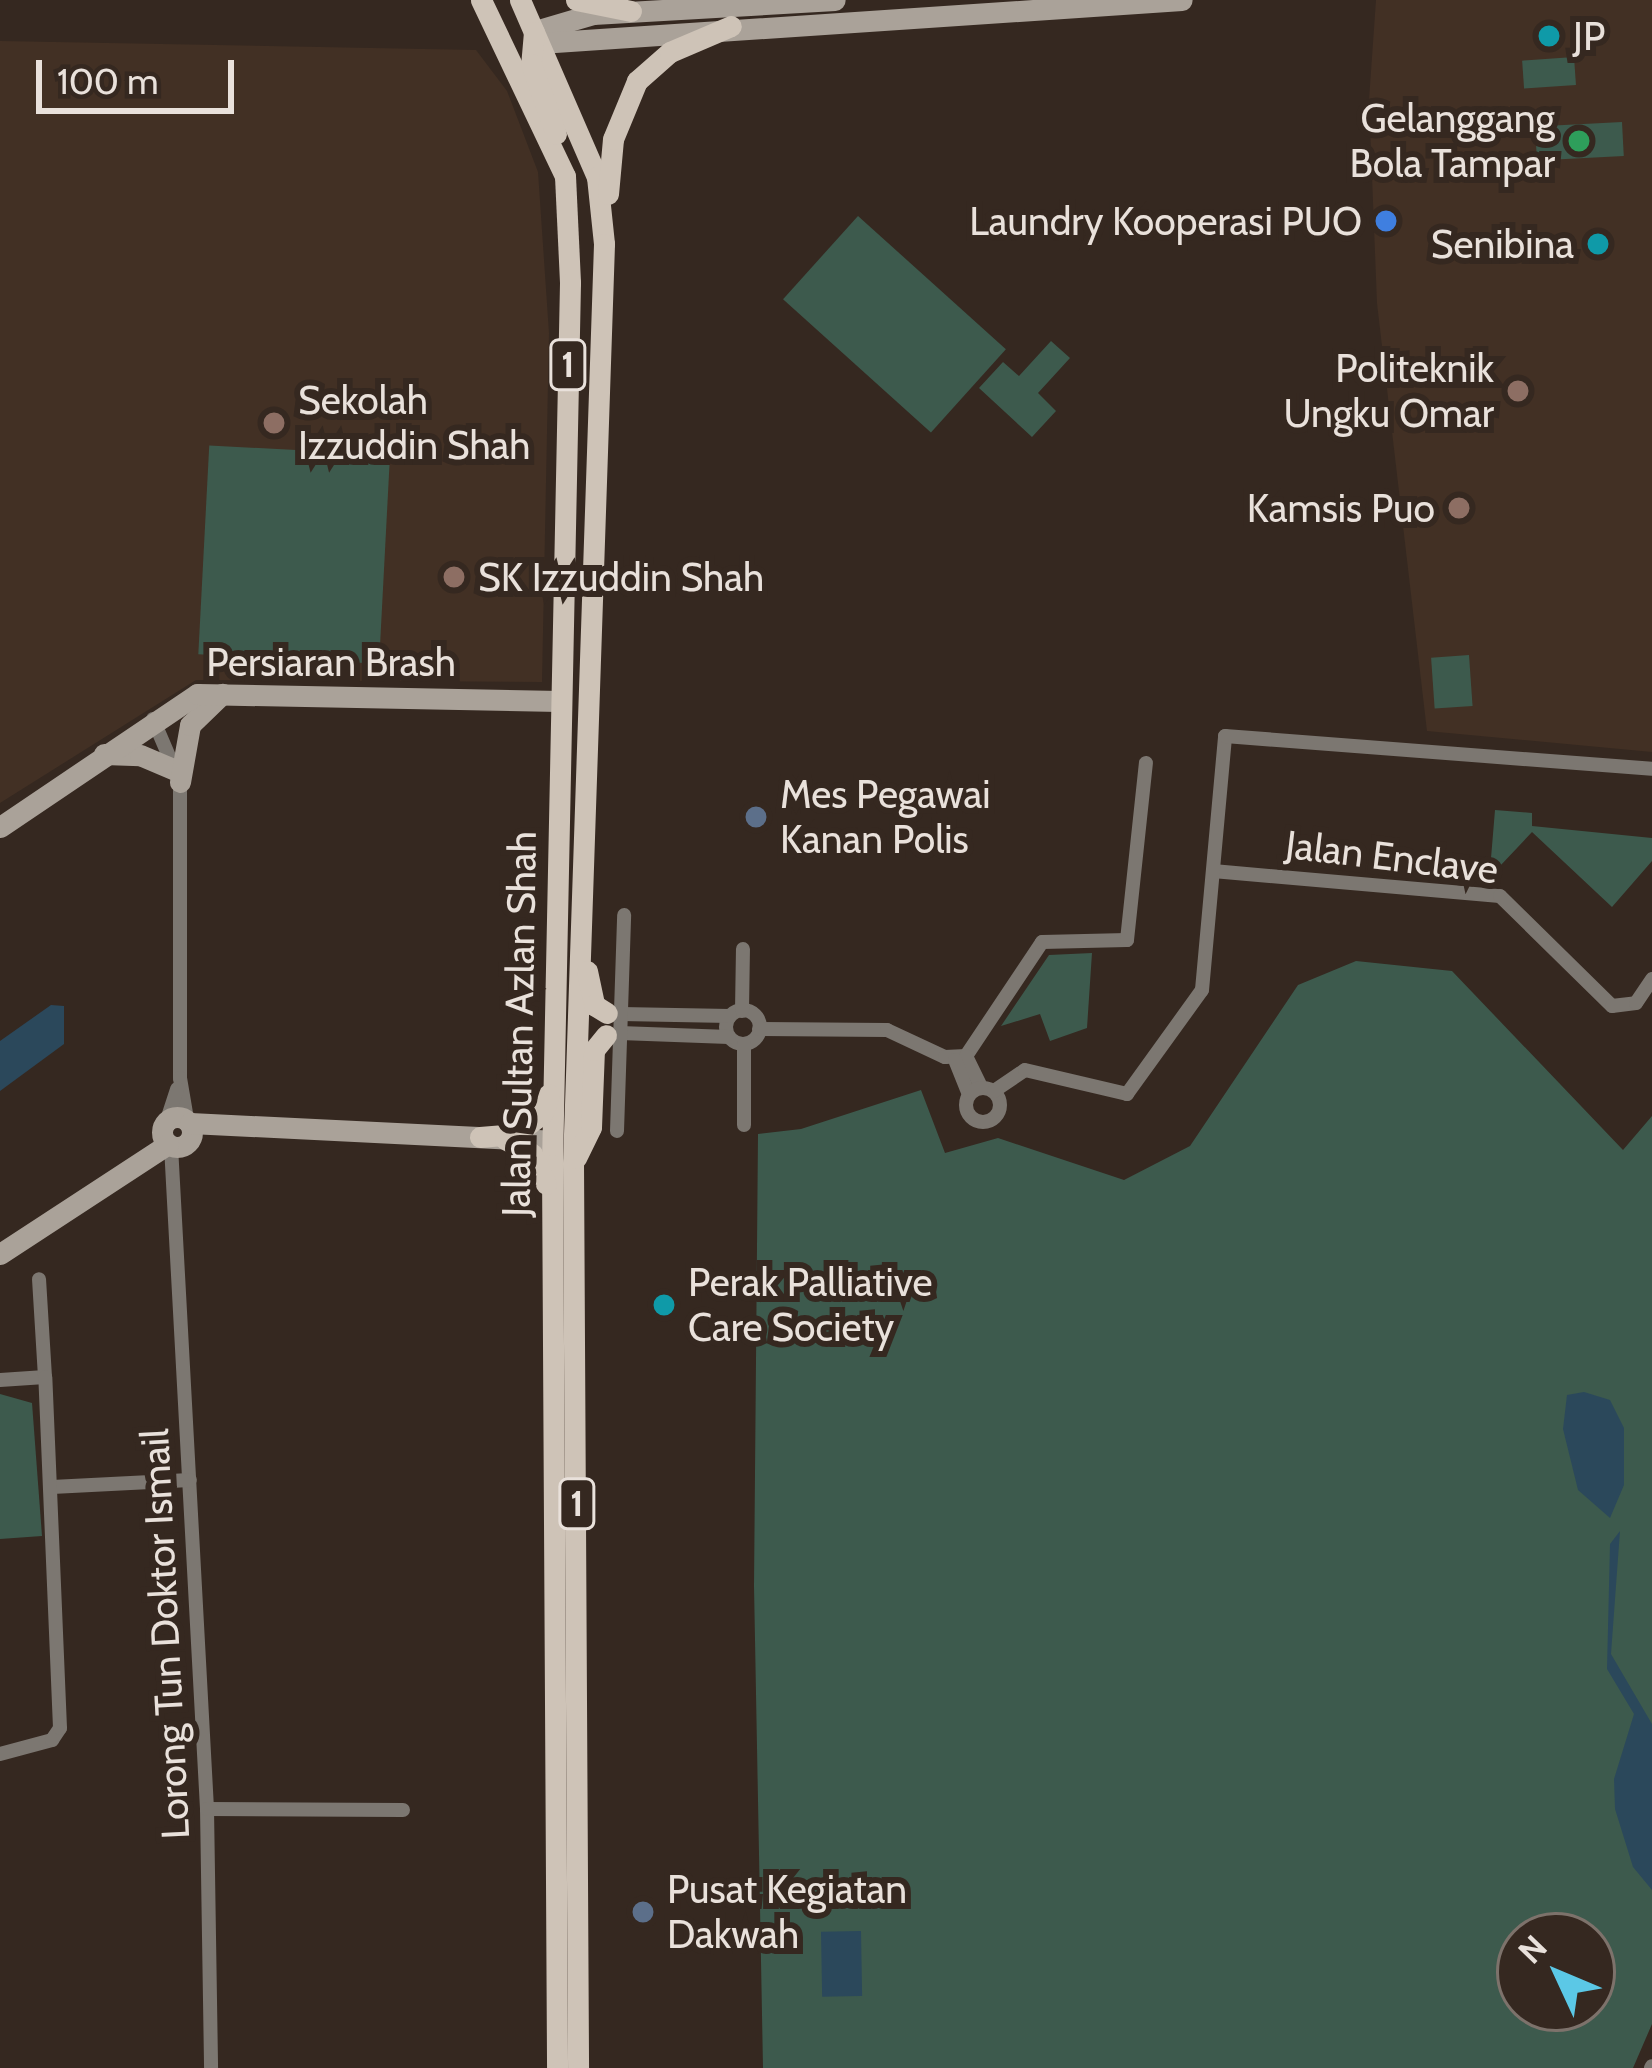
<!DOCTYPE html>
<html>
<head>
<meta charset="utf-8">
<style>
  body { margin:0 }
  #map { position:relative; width:1652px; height:2068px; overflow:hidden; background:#352820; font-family:Cabin,sans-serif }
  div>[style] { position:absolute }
  .built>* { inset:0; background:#423024 }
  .green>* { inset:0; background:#3d5a4d; transform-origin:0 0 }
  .water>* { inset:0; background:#2b485b; transform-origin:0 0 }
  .street>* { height:14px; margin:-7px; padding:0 7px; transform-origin:7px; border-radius:7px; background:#7c7771 }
  .street>.ring { margin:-7px; padding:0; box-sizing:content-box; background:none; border:14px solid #7c7771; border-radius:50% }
  .secondary>* { height:21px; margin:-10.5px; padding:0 10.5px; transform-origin:10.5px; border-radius:10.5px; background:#aaa299 }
  .secondary>.ring { margin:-10.5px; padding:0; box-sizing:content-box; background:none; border:21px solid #aaa299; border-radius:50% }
  .primary>* { height:21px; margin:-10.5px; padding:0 10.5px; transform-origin:10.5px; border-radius:10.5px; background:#cec3b7 }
  .dots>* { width:33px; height:33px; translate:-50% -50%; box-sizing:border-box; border:6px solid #352820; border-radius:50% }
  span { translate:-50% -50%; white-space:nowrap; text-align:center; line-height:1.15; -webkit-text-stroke:12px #352820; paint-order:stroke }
  .shield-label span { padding:3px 9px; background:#352820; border:3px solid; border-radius:9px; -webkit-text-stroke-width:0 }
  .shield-label { font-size:36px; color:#e9e1db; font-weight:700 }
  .poi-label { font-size:39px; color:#e9e1db }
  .left { translate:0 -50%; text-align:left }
  .right { translate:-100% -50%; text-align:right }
  .street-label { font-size:39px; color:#e9e1db }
  .north { position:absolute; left:1496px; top:1912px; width:120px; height:120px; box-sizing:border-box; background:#352820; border:3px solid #7d726b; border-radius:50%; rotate:314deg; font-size:33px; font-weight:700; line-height:48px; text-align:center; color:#e9e1db }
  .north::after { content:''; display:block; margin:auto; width:42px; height:54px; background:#5bc8e6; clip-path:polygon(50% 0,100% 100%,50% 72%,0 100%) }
  .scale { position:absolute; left:36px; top:60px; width:198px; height:54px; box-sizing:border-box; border:6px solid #e9e1db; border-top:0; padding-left:15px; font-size:36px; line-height:42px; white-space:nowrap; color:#e9e1db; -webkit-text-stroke:9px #352820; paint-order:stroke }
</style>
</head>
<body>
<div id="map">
  <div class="built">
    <div style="clip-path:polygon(1376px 0,1652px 0,1652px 752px,1427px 731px,1377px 303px,1369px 100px)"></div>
    <div style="clip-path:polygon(0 41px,476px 50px,507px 91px,538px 172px,549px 333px,542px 682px,196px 680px,0 803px)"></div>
  </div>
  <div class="green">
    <div style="left:1574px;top:57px;width:28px;height:52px;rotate:86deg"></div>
    <div style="left:1622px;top:122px;width:34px;height:87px;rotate:87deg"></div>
    <div style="left:858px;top:216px;width:199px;height:112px;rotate:42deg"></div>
    <div style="clip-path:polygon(1051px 341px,1070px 358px,1038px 393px,1056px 411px,1032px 437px,979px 388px,1003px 362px,1019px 376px)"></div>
    <div style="left:390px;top:455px;width:209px;height:181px;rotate:93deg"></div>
    <div style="left:1469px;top:655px;width:51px;height:38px;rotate:86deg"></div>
    <div style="clip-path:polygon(1495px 810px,1532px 813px,1532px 826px,1652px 838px,1652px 861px,1612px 907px,1532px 832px,1500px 866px,1498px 883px,1489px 882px)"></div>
    <div style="clip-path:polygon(1092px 953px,1087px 1028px,1050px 1041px,1040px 1014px,1001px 1026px,1049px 955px)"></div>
    <div style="clip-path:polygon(evenodd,1356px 961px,1452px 971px,1623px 1150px,1652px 1116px,1652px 2024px,1633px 2068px,763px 2068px,754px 1586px,758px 1134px,801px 1129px,921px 1090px,945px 1153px,998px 1138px,1124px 1180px,1190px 1146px,1298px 985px,1356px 961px,1520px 1936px,1592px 1936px,1592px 2008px,1520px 2008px,1520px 1936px)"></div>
    <div style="clip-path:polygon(0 1394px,32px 1403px,42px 1536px,0 1539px)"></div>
  </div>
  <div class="water">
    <div style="clip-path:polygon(51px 1005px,64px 1006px,64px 1044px,0 1091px,0 1041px)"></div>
    <div style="clip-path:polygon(1584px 1392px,1610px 1400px,1624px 1428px,1624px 1485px,1610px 1518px,1578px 1490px,1563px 1429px,1567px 1395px)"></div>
    <div style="clip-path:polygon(1620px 1531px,1611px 1654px,1652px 1724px,1652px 1890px,1633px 1867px,1615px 1809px,1614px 1779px,1634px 1714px,1607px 1669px,1610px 1544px)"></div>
    <div style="left:861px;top:1931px;width:65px;height:40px;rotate:89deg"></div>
  </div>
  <div class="street">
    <div style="left:153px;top:719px;width:69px;rotate:66.8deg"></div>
    <div style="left:180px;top:782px;width:296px;rotate:90deg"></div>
    <div style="left:180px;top:1078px;width:42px;rotate:80.3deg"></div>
    <div style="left:1213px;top:871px;width:288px;rotate:5deg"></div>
    <div style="left:1500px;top:896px;width:157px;rotate:44.5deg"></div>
    <div style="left:1612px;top:1006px;width:24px;rotate:-7deg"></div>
    <div style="left:1636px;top:1003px;width:29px;rotate:-56deg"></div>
    <div class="ring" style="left:726px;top:1010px;width:20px;height:20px"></div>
    <div style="left:742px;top:1011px;width:62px;rotate:-89.1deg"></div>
    <div style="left:621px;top:1014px;width:109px;rotate:1.1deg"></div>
    <div style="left:759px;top:1029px;width:128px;rotate:0.4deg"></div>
    <div style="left:887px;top:1030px;width:64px;rotate:25deg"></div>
    <div style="left:945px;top:1057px;width:21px;rotate:-3deg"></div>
    <div style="left:620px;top:1033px;width:109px;rotate:2.1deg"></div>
    <div style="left:744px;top:1044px;width:81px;rotate:90deg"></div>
    <div style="left:966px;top:1056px;width:137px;rotate:-56.3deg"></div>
    <div style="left:1042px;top:942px;width:85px;rotate:-1.3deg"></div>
    <div style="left:1127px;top:940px;width:178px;rotate:-83.9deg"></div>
    <div style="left:966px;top:1056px;width:34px;rotate:64deg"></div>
    <div style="left:955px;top:1060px;width:37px;rotate:68deg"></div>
    <div class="ring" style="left:966px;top:1088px;width:20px;height:20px"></div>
    <div style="left:994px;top:1091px;width:37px;rotate:-34deg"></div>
    <div style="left:1025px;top:1070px;width:105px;rotate:13.2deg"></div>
    <div style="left:1127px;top:1094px;width:128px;rotate:-54.2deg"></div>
    <div style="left:1202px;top:990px;width:255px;rotate:-84.8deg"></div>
    <div style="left:1225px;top:736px;width:428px;rotate:4.4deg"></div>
    <div style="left:167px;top:1120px;width:33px;rotate:-72deg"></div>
    <div style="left:617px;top:1131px;width:216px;rotate:-88.1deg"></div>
    <div style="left:171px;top:1146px;width:664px;rotate:86.89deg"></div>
    <div style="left:207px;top:1809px;width:259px;rotate:89.1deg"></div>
    <div style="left:0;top:1380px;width:45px;rotate:-3.8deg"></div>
    <div style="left:45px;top:1377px;width:98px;rotate:-93.5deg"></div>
    <div style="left:52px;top:1487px;width:138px;rotate:-2.9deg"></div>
    <div style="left:0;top:1754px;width:54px;rotate:-15.1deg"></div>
    <div style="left:52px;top:1740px;width:14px;rotate:-56deg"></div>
    <div style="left:60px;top:1728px;width:351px;rotate:-92.4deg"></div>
    <div style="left:207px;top:1809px;width:196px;rotate:0.3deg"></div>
    <div style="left:1651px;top:2068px;width:2px;rotate:-63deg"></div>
  </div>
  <div class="secondary">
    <div style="left:535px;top:31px;width:60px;rotate:-16.3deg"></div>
    <div style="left:593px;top:14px;width:242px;rotate:-3.3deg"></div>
    <div style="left:540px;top:43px;width:643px;rotate:-3.83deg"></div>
    <div style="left:104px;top:754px;width:36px;rotate:2deg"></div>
    <div style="left:140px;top:755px;width:39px;rotate:23deg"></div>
    <div style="left:180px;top:782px;width:58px;rotate:-80deg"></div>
    <div style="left:190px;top:725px;width:45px;rotate:-44.1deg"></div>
    <div style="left:0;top:827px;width:238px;rotate:-34deg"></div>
    <div style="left:197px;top:694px;width:362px;rotate:1.1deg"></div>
    <div class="ring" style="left:162px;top:1117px;width:9px;height:9px"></div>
    <div style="left:190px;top:1123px;width:362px;rotate:2.8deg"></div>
    <div style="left:0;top:1254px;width:201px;rotate:-33.2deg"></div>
  </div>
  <div class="primary">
    <div style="left:481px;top:0;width:195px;rotate:64.5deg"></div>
    <div style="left:565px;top:176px;width:107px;rotate:87.3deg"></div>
    <div style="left:570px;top:283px;width:882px;rotate:91.17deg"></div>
    <div style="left:552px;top:1165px;width:903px;rotate:89.68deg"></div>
    <div style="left:520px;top:0;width:193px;rotate:66.5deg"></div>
    <div style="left:597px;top:177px;width:67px;rotate:84deg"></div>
    <div style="left:604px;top:244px;width:920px;rotate:91.93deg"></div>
    <div style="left:573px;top:1163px;width:905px;rotate:89.68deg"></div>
    <div style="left:576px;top:0;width:56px;rotate:11.3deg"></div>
    <div style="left:534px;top:32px;width:32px;rotate:95deg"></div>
    <div style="left:531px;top:64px;width:74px;rotate:70.3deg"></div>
    <div style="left:608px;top:194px;width:55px;rotate:-84.8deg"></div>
    <div style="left:613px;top:139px;width:63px;rotate:-67.5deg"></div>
    <div style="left:637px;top:81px;width:44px;rotate:-41.3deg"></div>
    <div style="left:670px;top:52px;width:66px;rotate:-23.1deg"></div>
    <div style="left:587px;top:971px;width:35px;rotate:78deg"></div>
    <div style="left:594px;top:1005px;width:15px;rotate:32deg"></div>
    <div style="left:480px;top:1137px;width:36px;rotate:-5deg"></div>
    <div style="left:516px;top:1134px;width:34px;rotate:-38deg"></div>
    <div style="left:543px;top:1113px;width:20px;rotate:-72deg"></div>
    <div style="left:505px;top:1139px;width:31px;rotate:29deg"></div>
    <div style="left:532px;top:1154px;width:33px;rotate:65deg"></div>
    <div style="left:576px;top:1158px;width:34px;rotate:-64deg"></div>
    <div style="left:591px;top:1127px;width:77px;rotate:-87.8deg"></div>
    <div style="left:594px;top:1050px;width:19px;rotate:-51deg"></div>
  </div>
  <div class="dots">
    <div style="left:1549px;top:36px;background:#0f9aa8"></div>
    <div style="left:1579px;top:141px;background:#2e9e5b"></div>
    <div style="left:1386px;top:221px;background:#3f7fe0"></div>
    <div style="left:1598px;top:244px;background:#0f9aa8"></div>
    <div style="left:1518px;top:391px;background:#8d6e63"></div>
    <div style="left:274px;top:423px;background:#8d6e63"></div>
    <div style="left:1459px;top:508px;background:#8d6e63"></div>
    <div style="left:454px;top:577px;background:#8d6e63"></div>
    <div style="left:756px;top:817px;background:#5c6f8a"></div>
    <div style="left:664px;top:1305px;background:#0f9aa8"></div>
    <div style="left:643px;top:1912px;background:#5c6f8a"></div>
  </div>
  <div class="shield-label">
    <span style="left:568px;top:365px">1</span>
    <span style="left:577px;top:1504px">1</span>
  </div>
  <div class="poi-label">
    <span class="left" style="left:1573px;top:36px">JP</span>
    <span class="right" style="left:1555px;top:141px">Gelanggang<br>Bola Tampar</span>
    <span class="right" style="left:1362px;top:221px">Laundry Kooperasi PUO</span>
    <span class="right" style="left:1574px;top:244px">Senibina</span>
    <span class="right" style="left:1494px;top:391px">Politeknik<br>Ungku Omar</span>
    <span class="left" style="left:298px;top:423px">Sekolah<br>Izzuddin Shah</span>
    <span class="right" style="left:1435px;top:508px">Kamsis Puo</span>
    <span class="left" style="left:478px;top:577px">SK Izzuddin Shah</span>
    <span class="left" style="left:780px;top:817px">Mes Pegawai<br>Kanan Polis</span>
    <span class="left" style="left:688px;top:1305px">Perak Palliative<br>Care Society</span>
    <span class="left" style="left:667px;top:1912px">Pusat Kegiatan<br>Dakwah</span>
  </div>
  <div class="street-label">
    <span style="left:331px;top:662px">Persiaran Brash</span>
    <span style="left:1392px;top:857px;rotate:7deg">Jalan Enclave</span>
    <span style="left:519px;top:1024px;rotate:-89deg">Jalan Sultan Azlan Shah</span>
    <span style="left:165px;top:1634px;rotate:-93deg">Lorong Tun Doktor Ismail</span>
  </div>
  <div class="north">N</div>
  <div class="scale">100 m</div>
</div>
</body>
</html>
